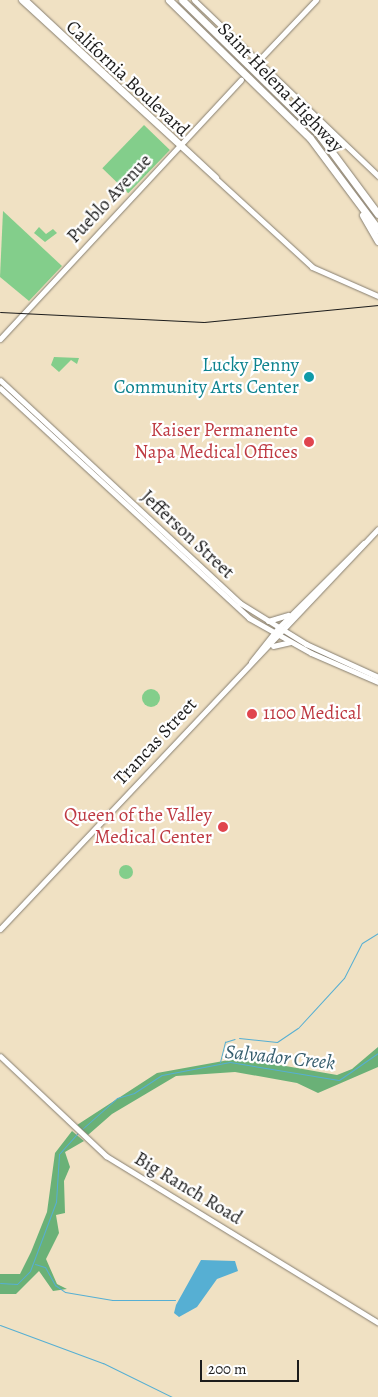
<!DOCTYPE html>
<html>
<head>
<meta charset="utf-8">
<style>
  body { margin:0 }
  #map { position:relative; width:378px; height:1397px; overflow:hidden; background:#f0e1c3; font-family:Alegreya,serif }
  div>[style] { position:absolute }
  .green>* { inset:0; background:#83ce8b; transform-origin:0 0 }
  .round { border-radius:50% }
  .forest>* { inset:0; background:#6ab177 }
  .water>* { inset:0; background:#56afd3 }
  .stream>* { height:1px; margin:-0.5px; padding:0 0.5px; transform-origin:0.5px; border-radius:0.5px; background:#56afd3 }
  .roads { filter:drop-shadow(0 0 1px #867e70) drop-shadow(0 0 1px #867e70) }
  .secondary>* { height:5px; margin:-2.5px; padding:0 2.5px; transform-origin:2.5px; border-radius:2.5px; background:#fff }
  .highway>* { height:7px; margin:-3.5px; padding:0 3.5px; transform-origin:3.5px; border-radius:3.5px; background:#fff }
  .rail>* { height:1px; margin:-0.5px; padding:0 0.5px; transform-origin:0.5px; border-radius:0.5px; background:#1c1c1c }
  .dots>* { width:14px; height:14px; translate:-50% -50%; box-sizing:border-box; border:2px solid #fff; border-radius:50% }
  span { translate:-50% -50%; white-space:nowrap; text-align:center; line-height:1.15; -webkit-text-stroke:4.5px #fff; paint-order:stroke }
  .street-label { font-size:19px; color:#1c1c1c }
  .culture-label { font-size:19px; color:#0d838f }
  .right { translate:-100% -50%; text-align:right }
  .health-label { font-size:19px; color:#be3a42 }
  .left { translate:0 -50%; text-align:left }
  .water-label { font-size:20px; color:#365e6e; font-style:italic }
  .scale { position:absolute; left:200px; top:1360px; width:99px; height:22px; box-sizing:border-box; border:2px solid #1c1c1c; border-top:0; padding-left:6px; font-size:15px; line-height:18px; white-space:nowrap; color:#1c1c1c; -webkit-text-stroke:4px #fff; paint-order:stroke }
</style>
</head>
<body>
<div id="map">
  <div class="green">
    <div style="left:144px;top:125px;width:36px;height:60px;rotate:44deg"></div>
    <div style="clip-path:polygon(3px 211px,62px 266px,29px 301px,0 277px)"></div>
    <div style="clip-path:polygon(39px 227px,46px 234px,53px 229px,57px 233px,45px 242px,34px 233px)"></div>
    <div style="clip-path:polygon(54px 357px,79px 358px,77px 364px,71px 360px,59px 372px,51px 365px)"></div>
    <div class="round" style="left:142px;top:689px;width:18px;height:18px"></div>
    <div class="round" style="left:119px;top:865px;width:14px;height:14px"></div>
  </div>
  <div class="forest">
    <div style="clip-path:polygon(378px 1047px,378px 1067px,318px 1093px,297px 1083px,235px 1072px,176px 1076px,112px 1114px,88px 1135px,77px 1125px,157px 1073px,240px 1058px,337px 1075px,352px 1069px)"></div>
    <div style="clip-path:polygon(72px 1131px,84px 1141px,65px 1152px,70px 1167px,64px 1181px,65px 1213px,56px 1215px,59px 1233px,46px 1259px,57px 1284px,67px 1289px,53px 1291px,39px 1271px,16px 1294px,0 1294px,0 1274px,20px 1274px,31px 1252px,47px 1212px,55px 1153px)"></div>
  </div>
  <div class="water">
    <div style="clip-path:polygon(201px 1260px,235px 1261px,238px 1271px,217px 1279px,197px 1307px,179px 1317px,174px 1313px,176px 1305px)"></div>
  </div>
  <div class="stream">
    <div style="left:239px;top:1038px;width:38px;rotate:6deg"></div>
    <div style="left:277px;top:1042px;width:25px;rotate:-34deg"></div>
    <div style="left:298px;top:1028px;width:68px;rotate:-47.4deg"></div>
    <div style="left:344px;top:978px;width:39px;rotate:-63deg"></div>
    <div style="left:362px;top:943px;width:19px;rotate:-32deg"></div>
    <div style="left:220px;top:1062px;width:21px;rotate:-76deg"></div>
    <div style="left:225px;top:1042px;width:10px;rotate:-17deg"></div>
    <div style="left:81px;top:1130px;width:48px;rotate:-41.6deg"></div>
    <div style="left:117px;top:1098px;width:18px;rotate:-16deg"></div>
    <div style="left:134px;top:1093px;width:33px;rotate:-33deg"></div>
    <div style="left:162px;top:1075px;width:69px;rotate:-10.8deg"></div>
    <div style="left:230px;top:1062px;width:110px;rotate:9.4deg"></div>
    <div style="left:339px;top:1080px;width:47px;rotate:-34.7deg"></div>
    <div style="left:35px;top:1264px;width:10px;rotate:17deg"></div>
    <div style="left:45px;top:1267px;width:21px;rotate:61deg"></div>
    <div style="left:55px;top:1285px;width:12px;rotate:35deg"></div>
    <div style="left:65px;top:1292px;width:48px;rotate:9.7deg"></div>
    <div style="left:112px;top:1300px;width:63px"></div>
    <div style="left:0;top:1283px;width:17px;rotate:3deg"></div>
    <div style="left:17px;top:1284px;width:18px;rotate:-45deg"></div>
    <div style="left:30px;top:1271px;width:74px;rotate:-69.4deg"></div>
    <div style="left:56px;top:1202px;width:48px;rotate:-86.4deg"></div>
    <div style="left:59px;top:1154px;width:28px;rotate:-48deg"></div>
    <div style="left:0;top:1325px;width:110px;rotate:20.3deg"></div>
    <div style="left:103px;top:1363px;width:77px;rotate:26.2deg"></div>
  </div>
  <div class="roads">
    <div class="secondary">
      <div style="left:21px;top:0;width:395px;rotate:42.5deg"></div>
      <div style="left:312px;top:267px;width:72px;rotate:23.7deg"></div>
      <div style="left:26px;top:0;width:260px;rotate:43deg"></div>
      <div style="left:194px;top:0;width:255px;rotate:43.7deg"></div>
      <div style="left:259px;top:60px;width:83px;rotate:-46.5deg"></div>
      <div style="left:0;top:339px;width:354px;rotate:-47.1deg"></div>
      <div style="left:0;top:380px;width:328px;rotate:42.9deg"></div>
      <div style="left:240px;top:603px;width:78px;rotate:31.8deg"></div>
      <div style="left:306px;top:644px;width:79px;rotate:24.6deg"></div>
      <div style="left:0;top:388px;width:339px;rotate:42.7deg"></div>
      <div style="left:249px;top:618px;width:71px;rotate:29.4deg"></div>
      <div style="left:311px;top:653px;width:73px;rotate:23.4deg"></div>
      <div style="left:268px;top:621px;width:21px;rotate:-17deg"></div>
      <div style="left:273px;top:646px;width:18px;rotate:-13deg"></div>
      <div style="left:251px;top:662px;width:43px;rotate:-51.5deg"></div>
      <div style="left:278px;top:628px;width:121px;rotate:-44.7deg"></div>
      <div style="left:0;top:929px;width:550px;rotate:-46.62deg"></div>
      <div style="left:0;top:1056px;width:146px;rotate:43.3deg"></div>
      <div style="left:106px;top:1156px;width:319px;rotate:31.5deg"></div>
    </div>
    <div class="highway">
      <div style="left:169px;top:0;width:197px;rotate:44.4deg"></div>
      <div style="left:310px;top:138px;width:114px;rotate:53.2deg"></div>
      <div style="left:182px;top:0;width:189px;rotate:44.4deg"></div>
      <div style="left:317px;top:132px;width:102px;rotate:53.4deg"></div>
      <div style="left:363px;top:215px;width:30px;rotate:60deg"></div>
    </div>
  </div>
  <div class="rail">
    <div style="left:0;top:312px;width:204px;rotate:2.8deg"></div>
    <div style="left:204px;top:322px;width:175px;rotate:-5.6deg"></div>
  </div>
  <div class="dots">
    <div style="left:309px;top:377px;background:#0f9aa8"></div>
    <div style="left:309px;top:442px;background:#e0444e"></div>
    <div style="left:252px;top:714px;background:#e0444e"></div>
    <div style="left:223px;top:827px;background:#e0444e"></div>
  </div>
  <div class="street-label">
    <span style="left:127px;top:79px;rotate:43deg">California Boulevard</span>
    <span style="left:280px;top:88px;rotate:46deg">Saint Helena Highway</span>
    <span style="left:110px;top:199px;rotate:-47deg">Pueblo Avenue</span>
    <span style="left:187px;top:535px;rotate:43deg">Jefferson Street</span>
    <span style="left:156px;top:742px;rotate:-47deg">Trancas Street</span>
    <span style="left:188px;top:1189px;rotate:31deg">Big Ranch Road</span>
  </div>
  <div class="culture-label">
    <span class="right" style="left:299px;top:377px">Lucky Penny<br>Community Arts Center</span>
  </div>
  <div class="health-label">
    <span class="right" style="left:298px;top:442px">Kaiser Permanente<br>Napa Medical Offices</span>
    <span class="left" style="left:263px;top:714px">1100 Medical</span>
    <span class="right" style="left:212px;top:827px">Queen of the Valley<br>Medical Center</span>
  </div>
  <div class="water-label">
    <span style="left:280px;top:1057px;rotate:6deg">Salvador Creek</span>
  </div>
  <div class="scale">200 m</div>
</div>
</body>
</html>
